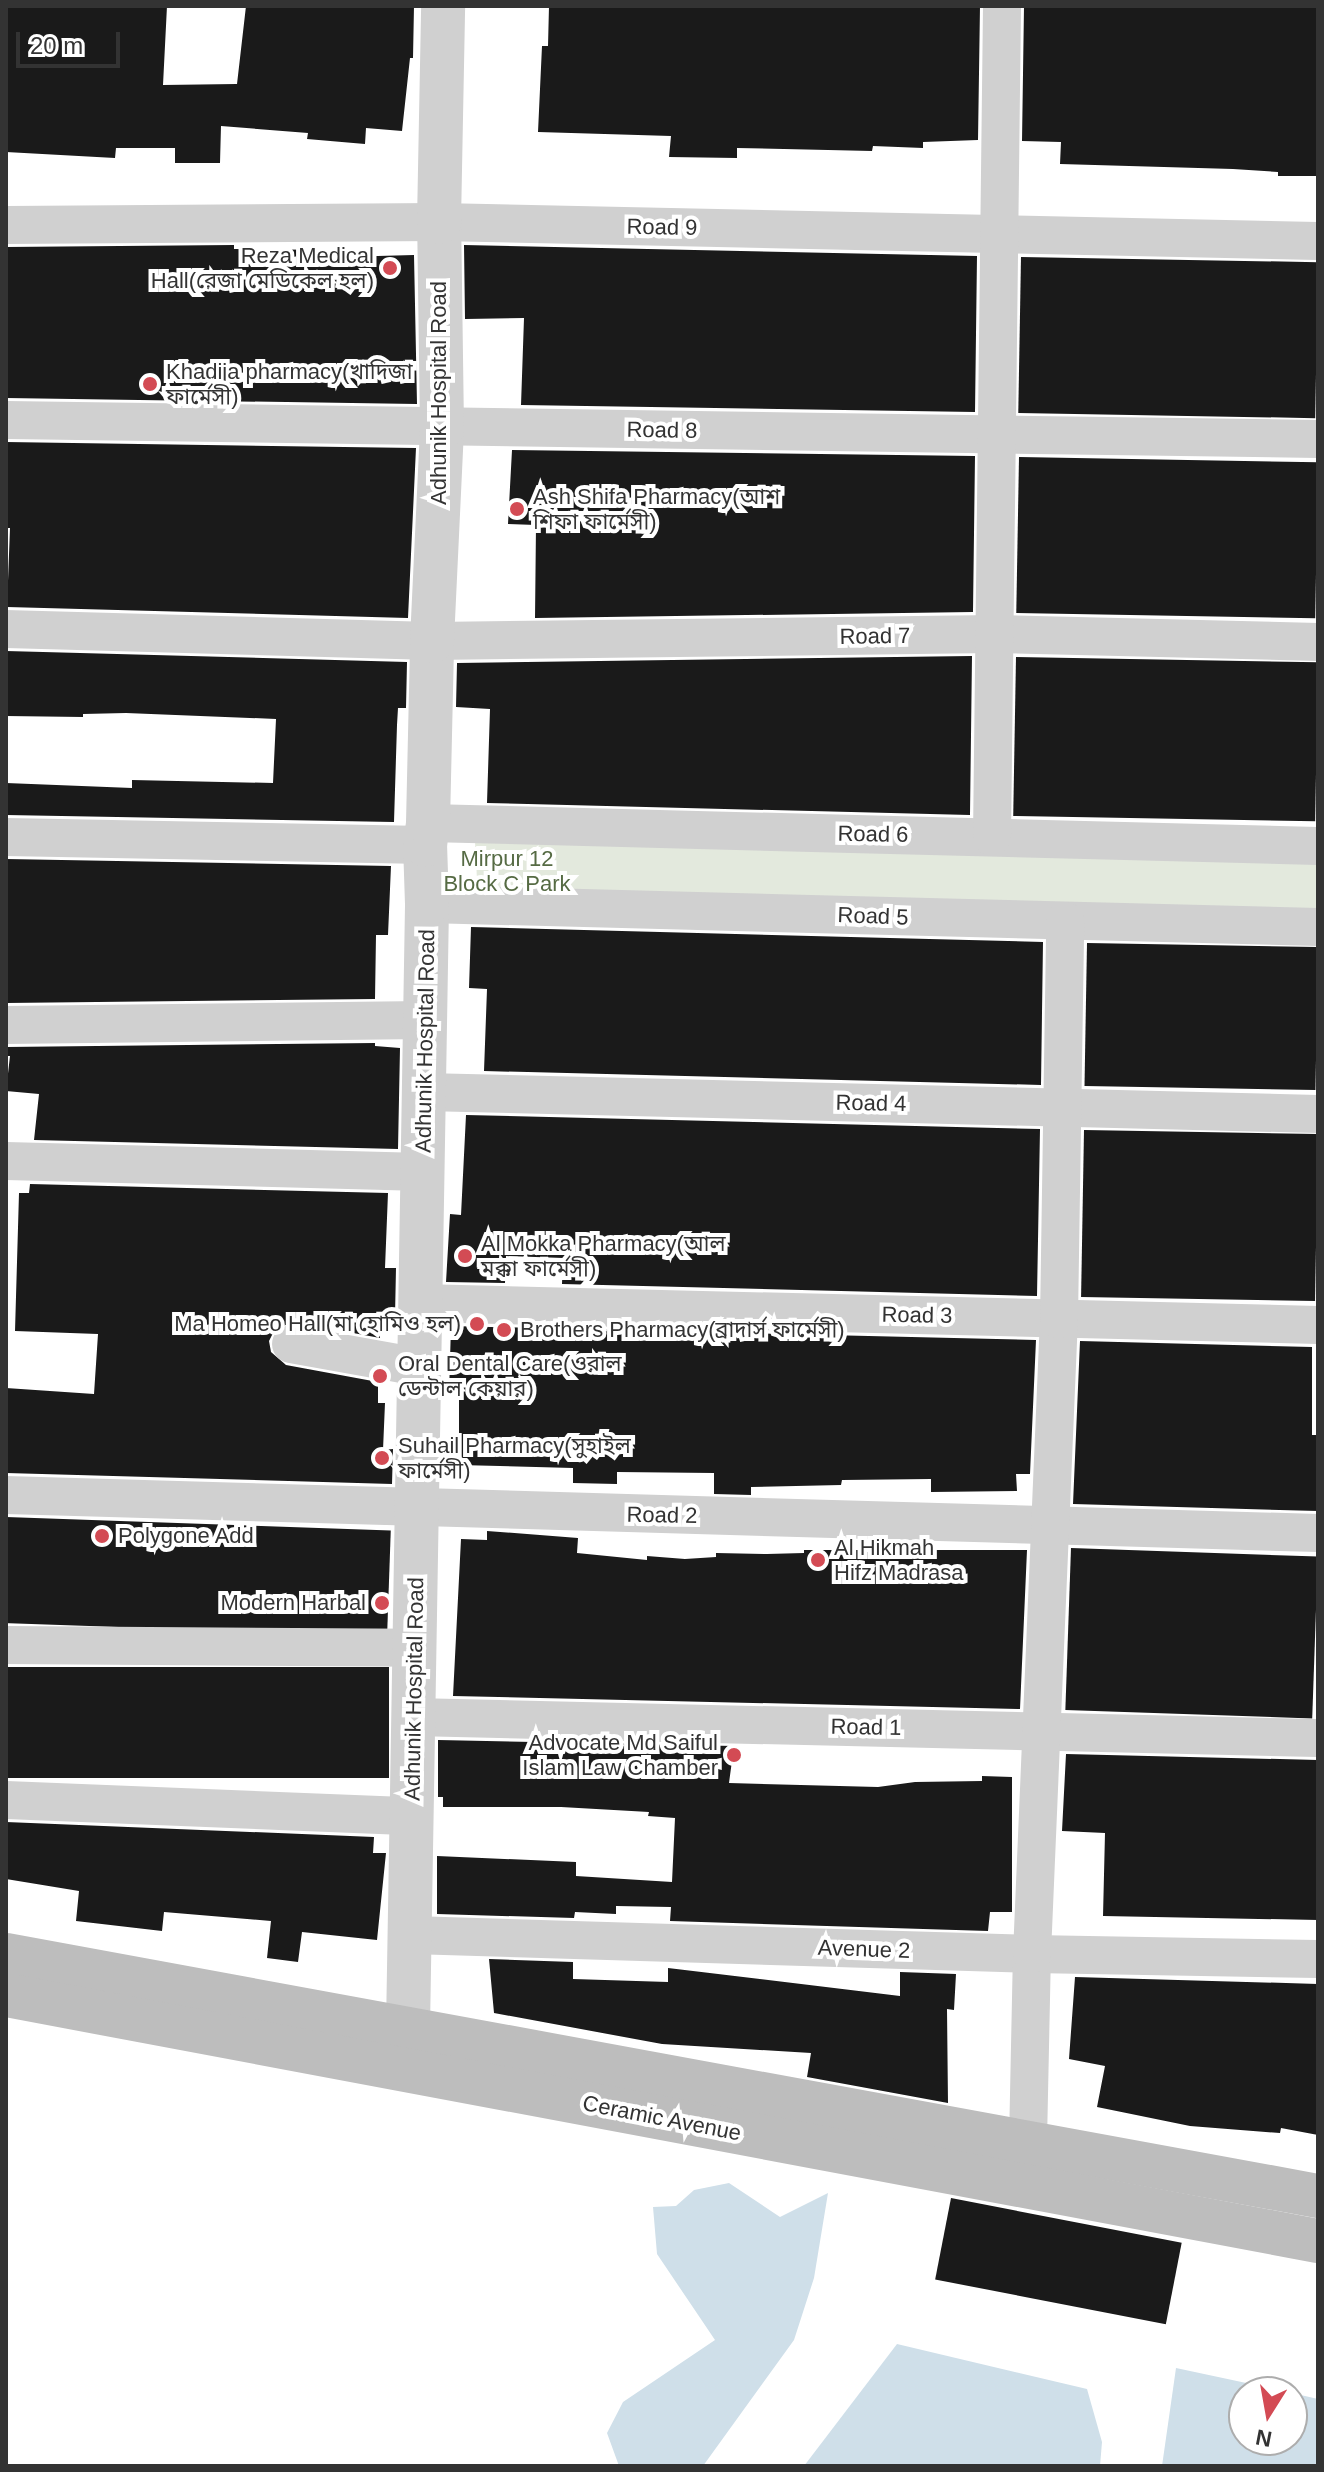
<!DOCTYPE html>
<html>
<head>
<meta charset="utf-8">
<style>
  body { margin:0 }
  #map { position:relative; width:1324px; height:2472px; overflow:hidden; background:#fff; font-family:Arial,"Noto Sans Bengali",sans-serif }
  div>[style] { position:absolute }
  .green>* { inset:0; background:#e3e9dd }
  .water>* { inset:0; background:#cfdfe9 }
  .building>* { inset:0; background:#1a1a1a; transform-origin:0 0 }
  .minor>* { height:38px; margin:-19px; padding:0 19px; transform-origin:19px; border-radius:19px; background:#d0d0d0 }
  .tertiary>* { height:44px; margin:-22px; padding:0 22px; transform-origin:22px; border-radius:22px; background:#d0d0d0 }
  .secondary>* { height:44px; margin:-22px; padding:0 22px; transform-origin:22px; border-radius:22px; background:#bdbdbd }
  .dots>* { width:22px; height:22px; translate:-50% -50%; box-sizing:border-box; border:4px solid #fff; border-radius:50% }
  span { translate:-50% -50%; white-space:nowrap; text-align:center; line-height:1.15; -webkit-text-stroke:8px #fff; paint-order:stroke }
  .street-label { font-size:22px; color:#333 }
  .poi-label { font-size:22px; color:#333 }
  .right { translate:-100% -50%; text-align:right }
  .left { translate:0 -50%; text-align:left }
  .park-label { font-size:22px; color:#566b44 }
  .frame { position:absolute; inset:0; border:8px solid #333; pointer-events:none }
  .north { position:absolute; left:1228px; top:2376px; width:80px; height:80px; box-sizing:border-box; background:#fff; border:2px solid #adadad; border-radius:50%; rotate:191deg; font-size:22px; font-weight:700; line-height:32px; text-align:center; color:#333 }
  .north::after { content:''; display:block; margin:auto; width:28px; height:36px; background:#d34b54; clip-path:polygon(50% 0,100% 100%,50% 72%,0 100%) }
  .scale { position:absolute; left:16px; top:32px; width:104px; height:36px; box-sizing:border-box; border:4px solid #333; border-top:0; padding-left:10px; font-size:24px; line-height:28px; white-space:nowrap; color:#333; -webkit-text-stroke:6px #fff; paint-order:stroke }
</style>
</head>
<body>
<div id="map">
  <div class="green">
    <div style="clip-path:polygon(475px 841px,1318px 862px,1318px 910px,478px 899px)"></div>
  </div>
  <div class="water">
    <div style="clip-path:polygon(729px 2183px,780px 2217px,828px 2193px,814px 2278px,794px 2340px,703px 2466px,619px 2466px,607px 2433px,623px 2402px,715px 2340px,657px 2254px,653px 2207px,676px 2206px,694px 2190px)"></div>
    <div style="clip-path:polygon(897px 2344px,1087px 2389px,1102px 2442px,1100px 2466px,804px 2466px)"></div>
    <div style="clip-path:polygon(1176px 2368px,1288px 2392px,1244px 2392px,1244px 2440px,1292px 2440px,1292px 2393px,1318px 2399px,1318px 2466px,1162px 2466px)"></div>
  </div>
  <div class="building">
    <div style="clip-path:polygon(6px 6px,167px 6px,163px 85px,237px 84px,246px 6px,414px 6px,413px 58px,410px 58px,402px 131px,366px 128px,365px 144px,307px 139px,308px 133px,221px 126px,220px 163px,175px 163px,175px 148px,116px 148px,115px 158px,6px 152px)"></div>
    <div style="clip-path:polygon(549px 6px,980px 6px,978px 140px,923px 142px,923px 148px,873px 146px,872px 151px,737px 148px,737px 158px,669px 157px,671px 136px,538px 132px,542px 46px,548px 46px)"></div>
    <div style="clip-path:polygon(1024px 6px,1318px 6px,1316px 176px,1278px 176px,1278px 172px,1233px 169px,1060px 164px,1061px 142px,1022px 141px)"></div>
    <div style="clip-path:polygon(234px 245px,234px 249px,341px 250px,341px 257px,414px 255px,417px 404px,6px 398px,6px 247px)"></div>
    <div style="clip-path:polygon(464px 245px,977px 256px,975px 412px,521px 405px,524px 318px,465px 319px)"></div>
    <div style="left:1021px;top:257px;width:297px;height:156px;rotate:1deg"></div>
    <div style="clip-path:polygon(6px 442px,416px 448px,408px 618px,7px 607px,10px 528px,6px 528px)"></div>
    <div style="clip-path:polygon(512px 450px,975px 456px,973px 612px,535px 618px,536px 525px,508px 524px)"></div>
    <div style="left:1019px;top:457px;width:299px;height:156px;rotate:1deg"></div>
    <div style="clip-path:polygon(6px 651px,407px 662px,406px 708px,398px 708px,397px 725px,394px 822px,6px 815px,6px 783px,132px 788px,132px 780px,273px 783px,276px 719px,126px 713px,83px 714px,83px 717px,6px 716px)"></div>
    <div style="clip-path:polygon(972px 656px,970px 815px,487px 803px,490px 709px,456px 707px,457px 663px)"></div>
    <div style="left:1016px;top:657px;width:302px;height:159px;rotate:1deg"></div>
    <div style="clip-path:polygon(6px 859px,391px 866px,388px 935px,376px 935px,375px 999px,6px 1003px)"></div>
    <div style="clip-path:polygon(471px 927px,1043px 942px,1041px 1085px,484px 1071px,487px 989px,469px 988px)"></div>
    <div style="left:1087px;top:943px;width:231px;height:143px;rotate:1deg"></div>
    <div style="clip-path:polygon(375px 1043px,375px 1046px,400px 1048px,398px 1149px,34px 1140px,39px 1094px,6px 1091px,10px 1056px,6px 1056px,6px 1047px)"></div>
    <div style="clip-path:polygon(466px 1115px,1040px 1129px,1037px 1296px,562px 1284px,563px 1258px,506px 1256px,505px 1283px,446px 1282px,450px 1214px,461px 1215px)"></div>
    <div style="left:1084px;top:1130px;width:234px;height:167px;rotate:1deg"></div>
    <div style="clip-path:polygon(30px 1184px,388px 1193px,385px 1268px,396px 1268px,395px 1317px,380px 1317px,380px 1338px,294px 1322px,275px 1329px,269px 1341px,271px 1352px,286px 1365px,378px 1382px,378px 1403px,385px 1403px,383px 1450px,393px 1449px,392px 1484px,6px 1473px,6px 1388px,94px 1394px,98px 1334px,15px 1331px,19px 1193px,29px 1193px)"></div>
    <div style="clip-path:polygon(451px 1326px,1036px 1340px,1030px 1474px,1016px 1474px,1017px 1491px,931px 1492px,931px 1479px,842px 1480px,841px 1485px,751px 1487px,751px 1495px,714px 1494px,714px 1473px,617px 1472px,617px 1484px,573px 1483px,573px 1468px,459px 1465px,459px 1394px,449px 1393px)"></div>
    <div style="clip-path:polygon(1080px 1341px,1312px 1347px,1312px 1435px,1318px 1435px,1318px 1511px,1073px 1504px)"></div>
    <div style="left:6px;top:1517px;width:385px;height:106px;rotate:2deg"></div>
    <div style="clip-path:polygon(487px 1531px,578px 1538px,577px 1553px,647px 1560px,647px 1556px,685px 1559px,716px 1557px,716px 1553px,767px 1554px,804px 1553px,804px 1550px,1027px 1550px,1020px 1709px,453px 1696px,461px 1539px,487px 1540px)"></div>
    <div style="left:1071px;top:1548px;width:247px;height:162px;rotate:2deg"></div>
    <div style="left:6px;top:1667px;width:383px;height:111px"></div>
    <div style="clip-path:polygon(438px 1740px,734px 1746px,729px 1783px,878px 1787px,915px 1782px,982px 1781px,982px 1776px,1012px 1777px,1012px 1912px,990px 1912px,988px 1931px,670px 1921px,671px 1907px,616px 1906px,616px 1914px,575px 1912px,574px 1918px,437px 1914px,437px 1856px,576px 1862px,576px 1876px,672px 1882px,675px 1818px,648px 1816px,649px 1812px,561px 1807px,443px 1807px,443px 1797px,438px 1797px)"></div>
    <div style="clip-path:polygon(1066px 1754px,1318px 1760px,1318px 1920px,1103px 1916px,1105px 1833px,1062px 1831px)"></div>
    <div style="clip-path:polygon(6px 1822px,374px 1837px,373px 1853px,386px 1853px,377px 1940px,302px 1932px,298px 1962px,267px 1958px,271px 1921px,164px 1912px,162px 1931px,76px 1921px,79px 1891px,6px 1879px)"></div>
    <div style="clip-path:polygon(489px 1959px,573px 1962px,573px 1979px,668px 1982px,668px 1968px,900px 1996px,900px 1972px,956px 1974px,954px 2010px,947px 2009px,948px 2103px,807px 2077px,811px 2053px,662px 2044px,494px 2013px)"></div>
    <div style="clip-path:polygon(1075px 1977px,1318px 1984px,1318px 2135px,1281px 2128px,1280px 2133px,1190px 2126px,1097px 2107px,1105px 2066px,1069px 2059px)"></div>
    <div style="left:951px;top:2198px;width:235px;height:83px;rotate:11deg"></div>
  </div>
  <div class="minor">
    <div style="left:6px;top:225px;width:433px;rotate:-0.4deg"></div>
    <div style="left:439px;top:222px;width:879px;rotate:1.24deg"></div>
    <div style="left:6px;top:420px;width:1312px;rotate:0.83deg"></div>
    <div style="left:6px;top:629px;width:426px;rotate:1.6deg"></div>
    <div style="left:432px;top:641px;width:562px;rotate:-0.71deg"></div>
    <div style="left:994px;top:634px;width:324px;rotate:1.4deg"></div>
    <div style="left:428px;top:823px;width:890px;rotate:1.48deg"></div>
    <div style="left:6px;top:837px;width:419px;rotate:1.1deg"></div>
    <div style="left:992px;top:837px;width:831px;rotate:-89.31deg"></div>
    <div style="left:427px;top:904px;width:891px;rotate:1.48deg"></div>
    <div style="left:6px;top:1025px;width:419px;rotate:-0.7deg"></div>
    <div style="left:424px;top:1092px;width:894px;rotate:1.41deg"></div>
    <div style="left:6px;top:1161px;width:417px;rotate:1.5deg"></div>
    <div style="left:420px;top:1303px;width:898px;rotate:1.4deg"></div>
    <div style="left:291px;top:1344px;width:130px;rotate:10.2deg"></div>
    <div style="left:6px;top:1495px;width:1313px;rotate:1.66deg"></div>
    <div style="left:6px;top:1645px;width:408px;rotate:0.4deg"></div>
    <div style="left:413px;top:1717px;width:905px;rotate:1.33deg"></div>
    <div style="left:6px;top:1800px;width:405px;rotate:2.3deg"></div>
    <div style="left:411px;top:1935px;width:621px;rotate:1.75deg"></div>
    <div style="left:1032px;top:1954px;width:286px;rotate:1deg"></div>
    <div style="left:1028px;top:2142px;width:188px;rotate:-88.8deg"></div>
    <div style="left:1032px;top:1954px;width:636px;rotate:-87.57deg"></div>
    <div style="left:1059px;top:1319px;width:398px;rotate:-89.1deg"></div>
  </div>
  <div class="tertiary">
    <div style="left:408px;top:2028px;width:1124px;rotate:-89.03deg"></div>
    <div style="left:427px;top:904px;width:59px;rotate:-91.9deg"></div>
    <div style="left:425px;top:845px;width:22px;rotate:-82deg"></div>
    <div style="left:428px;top:823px;width:182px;rotate:-88.7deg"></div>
    <div style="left:432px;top:641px;width:213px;rotate:-87.3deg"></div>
    <div style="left:442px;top:428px;width:206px;rotate:-90.8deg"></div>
    <div style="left:439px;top:222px;width:216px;rotate:-88.9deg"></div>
  </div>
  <div class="secondary">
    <div style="left:6px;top:1955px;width:1334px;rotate:10.41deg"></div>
    <div style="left:6px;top:1995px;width:1335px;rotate:10.62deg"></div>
  </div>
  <div class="dots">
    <div style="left:390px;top:268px;background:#d34b54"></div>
    <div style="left:150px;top:384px;background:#d34b54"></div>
    <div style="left:517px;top:509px;background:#d34b54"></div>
    <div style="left:465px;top:1256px;background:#d34b54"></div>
    <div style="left:477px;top:1324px;background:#d34b54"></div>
    <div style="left:504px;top:1330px;background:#d34b54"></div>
    <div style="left:380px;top:1376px;background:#d34b54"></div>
    <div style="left:382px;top:1458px;background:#d34b54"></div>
    <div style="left:102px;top:1536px;background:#d34b54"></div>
    <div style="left:818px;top:1560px;background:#d34b54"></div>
    <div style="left:382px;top:1603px;background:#d34b54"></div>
    <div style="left:734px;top:1755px;background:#d34b54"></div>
  </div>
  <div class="street-label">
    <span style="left:662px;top:227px;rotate:1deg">Road 9</span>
    <span style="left:439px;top:393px;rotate:-90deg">Adhunik Hospital Road</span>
    <span style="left:662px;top:430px;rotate:1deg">Road 8</span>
    <span style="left:875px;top:636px;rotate:-1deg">Road 7</span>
    <span style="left:873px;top:834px;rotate:1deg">Road 6</span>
    <span style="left:873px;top:916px;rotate:2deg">Road 5</span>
    <span style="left:425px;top:1041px;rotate:-89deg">Adhunik Hospital Road</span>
    <span style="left:871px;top:1103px;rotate:1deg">Road 4</span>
    <span style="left:917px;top:1315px;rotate:1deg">Road 3</span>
    <span style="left:662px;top:1515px;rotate:1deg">Road 2</span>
    <span style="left:414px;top:1689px;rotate:-89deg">Adhunik Hospital Road</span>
    <span style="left:866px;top:1727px;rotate:1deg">Road 1</span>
    <span style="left:864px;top:1949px;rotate:2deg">Avenue 2</span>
    <span style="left:662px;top:2118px;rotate:11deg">Ceramic Avenue</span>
  </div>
  <div class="poi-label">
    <span class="right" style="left:374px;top:268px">Reza Medical<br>Hall(রেজা মেডিকেল হল)</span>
    <span class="left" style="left:166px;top:384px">Khadija pharmacy(খাদিজা<br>ফার্মেসী)</span>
    <span class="left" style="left:533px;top:509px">Ash Shifa Pharmacy(আশ<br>শিফা ফার্মেসী)</span>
    <span class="left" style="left:481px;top:1256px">Al Mokka Pharmacy(আল<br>মক্কা ফার্মেসী)</span>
    <span class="right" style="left:461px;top:1324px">Ma Homeo Hall(মা হোমিও হল)</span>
    <span class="left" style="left:520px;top:1330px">Brothers Pharmacy(ব্রাদার্স ফার্মেসী)</span>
    <span class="left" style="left:398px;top:1376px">Oral Dental Care(ওরাল<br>ডেন্টাল কেয়ার)</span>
    <span class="left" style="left:398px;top:1458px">Suhail Pharmacy(সুহাইল<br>ফার্মেসী)</span>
    <span class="left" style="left:118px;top:1536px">Polygone Add</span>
    <span class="left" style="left:834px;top:1560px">Al Hikmah<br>Hifz Madrasa</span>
    <span class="right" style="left:366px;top:1603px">Modern Harbal</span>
    <span class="right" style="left:718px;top:1755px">Advocate Md Saiful<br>Islam Law Chamber</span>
  </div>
  <div class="park-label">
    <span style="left:507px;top:871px">Mirpur 12<br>Block C Park</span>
  </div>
  <div class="frame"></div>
  <div class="north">N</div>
  <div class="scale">20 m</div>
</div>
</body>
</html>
